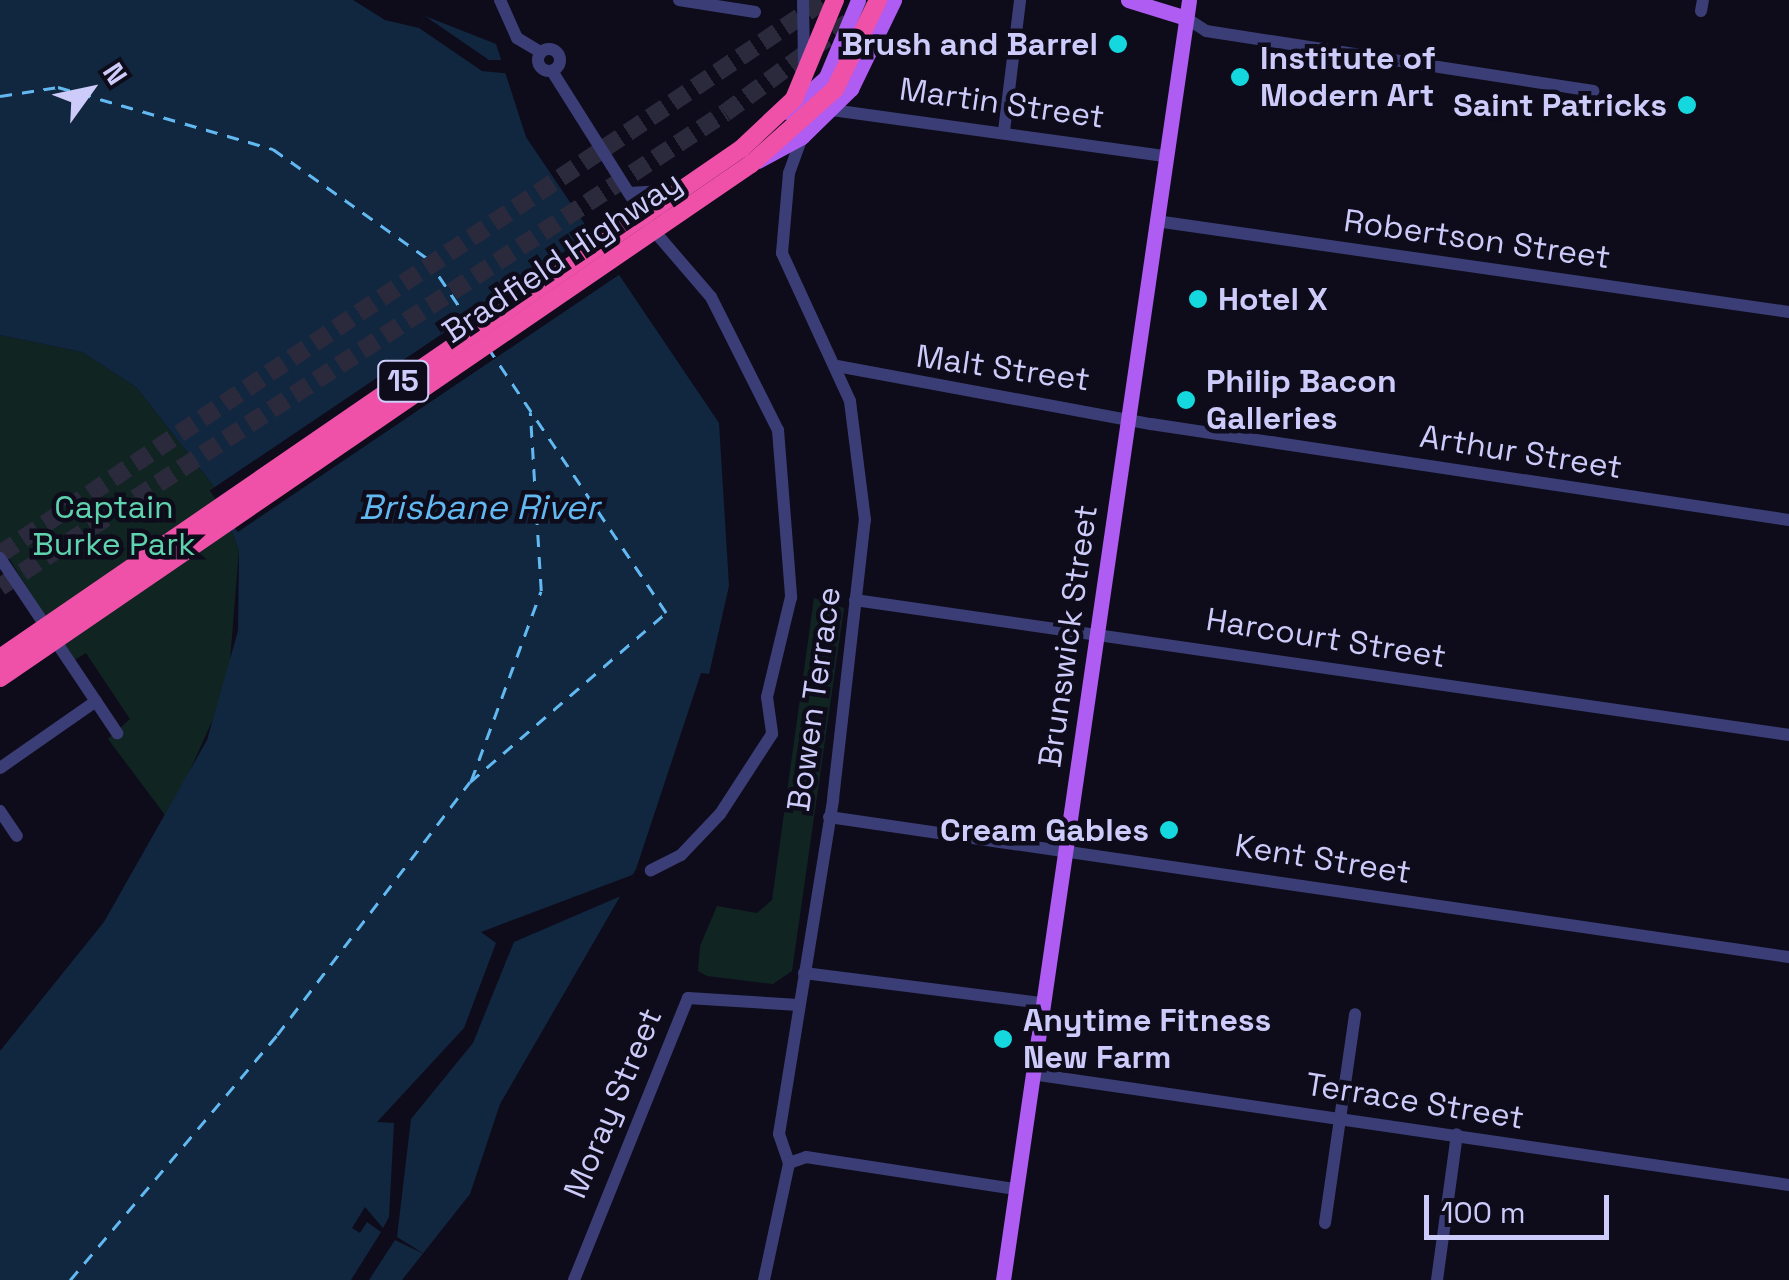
<!DOCTYPE html>
<html>
<head>
<meta charset="utf-8">
<style>
  body { margin:0 }
  #map { position:relative; width:1789px; height:1280px; overflow:hidden; background:#0e0c1b; font-family:"Space Grotesk",sans-serif }
  div>[style] { position:absolute }
  .green>* { inset:0; background:#102422 }
  .water>* { inset:0; background:#11273f }
  .pier>* { inset:0; background:#0e0c1b; transform-origin:0 0 }
  .ferry>* { height:2.5px; margin-top:-1.25px; transform-origin:0; background:repeating-linear-gradient(90deg,#62b9f1 0 12px,transparent 0 22px) }
  .highway-tunnel>* { height:18px; margin-top:-9px; transform-origin:0; background:repeating-linear-gradient(90deg,#2b293c 0 18px,transparent 0 27px) }
  .minor>* { height:12px; margin:-6px; padding:0 6px; transform-origin:6px; border-radius:6px; background:#3b3e76 }
  .minor>.ring { margin:-6px; padding:0; box-sizing:content-box; background:none; border:12px solid #3b3e76; border-radius:50% }
  .major>* { height:15px; margin:-7.5px; padding:0 7.5px; transform-origin:7.5px; border-radius:7.5px; background:#ae5cf1 }
  .highway>* { height:18px; margin:-9px; padding:0 9px; transform-origin:9px; border-radius:9px; background:#f051a8 }
  .highway-bridge>* { height:18px; margin:-9px; padding:0 9px; transform-origin:9px; border-radius:9px; background:#f051a8 }
  .dots>* { width:28px; height:28px; translate:-50% -50%; box-sizing:border-box; border:5px solid #0e0c1b; border-radius:50% }
  span { translate:-50% -50%; white-space:nowrap; text-align:center; line-height:1.15; -webkit-text-stroke:9px #0e0c1b; paint-order:stroke }
  .shield-label span { padding:2px 8px; background:#0e0c1b; border:2px solid; border-radius:8px; -webkit-text-stroke-width:0 }
  .shield-label { font-size:30px; color:#cdcbfa; font-weight:700 }
  .poi-label { font-size:32px; color:#cdcbfa; font-weight:700 }
  .right { translate:-100% -50%; text-align:right }
  .left { translate:0 -50%; text-align:left }
  .street-label { font-size:32px; color:#cdcbfa }
  .park-label { font-size:32px; color:#5fd3ad }
  .water-label { font-size:35px; color:#62b9f1; font-style:italic }
  .north { position:absolute; left:40px; top:40px; width:100px; height:100px; -webkit-text-stroke:8px #0e0c1b; paint-order:stroke; rotate:57deg; font-size:28px; font-weight:700; line-height:40px; text-align:center; color:#cdcbfa }
  .north::after { content:''; display:block; margin:auto; width:35px; height:45px; background:#cdcbfa; clip-path:polygon(50% 0,100% 100%,50% 72%,0 100%) }
  .scale { position:absolute; left:1424px; top:1195px; width:185px; height:45px; box-sizing:border-box; border:5px solid #cdcbfa; border-top:0; padding-left:12px; font-size:30px; line-height:35px; white-space:nowrap; color:#cdcbfa; -webkit-text-stroke:8px #0e0c1b; paint-order:stroke }
</style>
</head>
<body>
<div id="map">
  <div class="green">
    <div style="clip-path:polygon(0 335px,82px 352px,136px 387px,213px 485px,239px 550px,228px 686px,168px 819px,108px 739px,130px 719px,86px 653px,73px 661px,0 544px)"></div>
    <div style="clip-path:polygon(814px 598px,844px 608px,792px 971px,773px 984px,707px 976px,698px 971px,700px 946px,717px 906px,757px 913px,772px 900px)"></div>
  </div>
  <div class="water">
    <div style="clip-path:polygon(0 0,353px 0,385px 20px,419px 28px,425px 16px,496px 44px,526px 137px,719px 423px,729px 586px,709px 674px,701px 673px,636px 869px,500px 1104px,470px 1194px,402px 1280px,0 1280px,0 1051px,104px 922px,207px 740px,238px 631px,239px 550px,213px 485px,136px 387px,82px 352px,0 335px)"></div>
  </div>
  <div class="pier">
    <div style="clip-path:polygon(425px 16px,489px 60px,510px 60px,513px 74px,482px 71px,419px 28px)"></div>
    <div style="left:596px;top:230px;width:50px;height:466px;rotate:56deg"></div>
    <div style="clip-path:polygon(640px 872px,628px 893px,514px 942px,473px 1043px,411px 1119px,397px 1237px,426px 1255px,395px 1240px,369px 1280px,351px 1280px,381px 1232px,367px 1222px,360px 1233px,352px 1228px,365px 1207px,383px 1228px,389px 1217px,394px 1123px,377px 1122px,464px 1028px,496px 943px,481px 932px)"></div>
  </div>
  <div class="ferry">
    <div style="left:0;top:96px;width:59px;rotate:-8.8deg"></div>
    <div style="left:58px;top:87px;width:224px;rotate:16.1deg"></div>
    <div style="left:273px;top:149px;width:189px;rotate:35.3deg"></div>
    <div style="left:427px;top:258px;width:79px;rotate:56.3deg"></div>
    <div style="left:471px;top:781px;width:202px;rotate:-69.8deg"></div>
    <div style="left:541px;top:591px;width:179px;rotate:-93.5deg"></div>
    <div style="left:70px;top:1280px;width:321px;rotate:-49.8deg"></div>
    <div style="left:277px;top:1035px;width:318px;rotate:-52.7deg"></div>
    <div style="left:470px;top:782px;width:259px;rotate:-40.8deg"></div>
    <div style="left:666px;top:613px;width:316px;rotate:-123.9deg"></div>
  </div>
  <div class="highway-tunnel">
    <div style="left:0;top:554px;width:994px;rotate:-33.88deg"></div>
    <div style="left:0;top:587px;width:866px;rotate:-33.18deg"></div>
    <div style="left:725px;top:113px;width:190px;rotate:-36.4deg"></div>
  </div>
  <div class="minor">
    <div style="left:500px;top:0;width:42px;rotate:65.9deg"></div>
    <div style="left:517px;top:38px;width:27px;rotate:31deg"></div>
    <div style="left:679px;top:0;width:77px;rotate:9deg"></div>
    <div style="left:803px;top:0;width:62px;rotate:89.1deg"></div>
    <div style="left:1701px;top:11px;width:11px;rotate:-80deg"></div>
    <div style="left:1186px;top:18px;width:24px;rotate:33deg"></div>
    <div style="left:1206px;top:31px;width:392px;rotate:8.8deg"></div>
    <div class="ring" style="left:538px;top:49px;width:10px;height:10px"></div>
    <div style="left:552px;top:71px;width:182px;rotate:57.8deg"></div>
    <div style="left:649px;top:225px;width:95px;rotate:49.3deg"></div>
    <div style="left:711px;top:297px;width:149px;rotate:63.3deg"></div>
    <div style="left:778px;top:430px;width:168px;rotate:85.5deg"></div>
    <div style="left:791px;top:597px;width:103px;rotate:103.5deg"></div>
    <div style="left:767px;top:697px;width:37px;rotate:82deg"></div>
    <div style="left:772px;top:734px;width:95px;rotate:123deg"></div>
    <div style="left:720px;top:814px;width:57px;rotate:133.6deg"></div>
    <div style="left:681px;top:855px;width:34px;rotate:153deg"></div>
    <div style="left:832px;top:110px;width:335px;rotate:7.9deg"></div>
    <div style="left:1004px;top:131px;width:132px;rotate:-83deg"></div>
    <div style="left:629px;top:193px;width:22px;rotate:-3deg"></div>
    <div style="left:651px;top:192px;width:20px;rotate:57deg"></div>
    <div style="left:1156px;top:221px;width:640px;rotate:8.18deg"></div>
    <div style="left:837px;top:366px;width:319px;rotate:10.5deg"></div>
    <div style="left:1151px;top:424px;width:645px;rotate:8.56deg"></div>
    <div style="left:0;top:558px;width:211px;rotate:56.2deg"></div>
    <div style="left:855px;top:600px;width:944px;rotate:8.22deg"></div>
    <div style="left:0;top:768px;width:117px;rotate:-34.9deg"></div>
    <div style="left:0;top:811px;width:30px;rotate:56deg"></div>
    <div style="left:829px;top:817px;width:970px;rotate:8.3deg"></div>
    <div style="left:804px;top:973px;width:240px;rotate:7.2deg"></div>
    <div style="left:1032px;top:1074px;width:765px;rotate:8.34deg"></div>
    <div style="left:789px;top:1163px;width:31px;rotate:-109deg"></div>
    <div style="left:779px;top:1134px;width:339px;rotate:-80.8deg"></div>
    <div style="left:833px;top:799px;width:281px;rotate:-83.5deg"></div>
    <div style="left:865px;top:520px;width:120px;rotate:-97.2deg"></div>
    <div style="left:850px;top:401px;width:163px;rotate:-114.7deg"></div>
    <div style="left:782px;top:253px;width:80px;rotate:-85deg"></div>
    <div style="left:789px;top:173px;width:38px;rotate:-70deg"></div>
    <div style="left:789px;top:1163px;width:18px;rotate:-19deg"></div>
    <div style="left:806px;top:1157px;width:212px;rotate:8.7deg"></div>
    <div style="left:1325px;top:1223px;width:211px;rotate:-81.8deg"></div>
    <div style="left:574px;top:1280px;width:304px;rotate:-68deg"></div>
    <div style="left:688px;top:998px;width:111px;rotate:3.6deg"></div>
    <div style="left:764px;top:1280px;width:120px;rotate:-77.9deg"></div>
    <div style="left:1437px;top:1280px;width:147px;rotate:-82.2deg"></div>
  </div>
  <div class="major">
    <div style="left:1128px;top:0;width:61px;rotate:17.2deg"></div>
    <div style="left:787px;top:112px;width:52px;rotate:-41.9deg"></div>
    <div style="left:826px;top:77px;width:83px;rotate:-67.4deg"></div>
    <div style="left:758px;top:161px;width:50px;rotate:-28.6deg"></div>
    <div style="left:802px;top:137px;width:69px;rotate:-44.4deg"></div>
    <div style="left:851px;top:89px;width:99px;rotate:-64.2deg"></div>
    <div style="left:1003px;top:1280px;width:1293px;rotate:-81.73deg"></div>
  </div>
  <div class="highway">
    <div style="left:741px;top:149px;width:73px;rotate:-43.3deg"></div>
    <div style="left:794px;top:99px;width:107px;rotate:-67.5deg"></div>
    <div style="left:751px;top:164px;width:113px;rotate:-41.8deg"></div>
    <div style="left:835px;top:89px;width:99px;rotate:-64.2deg"></div>
  </div>
  <div class="highway-bridge">
    <div style="left:0;top:658px;width:899px;rotate:-34.49deg"></div>
    <div style="left:0;top:678px;width:910px;rotate:-34.39deg"></div>
  </div>
  <div class="dots">
    <div style="left:1118px;top:44px;background:#14d8de"></div>
    <div style="left:1240px;top:77px;background:#14d8de"></div>
    <div style="left:1687px;top:105px;background:#14d8de"></div>
    <div style="left:1198px;top:299px;background:#14d8de"></div>
    <div style="left:1186px;top:400px;background:#14d8de"></div>
    <div style="left:1169px;top:830px;background:#14d8de"></div>
    <div style="left:1003px;top:1039px;background:#14d8de"></div>
  </div>
  <div class="shield-label">
    <span style="left:403px;top:381px">15</span>
  </div>
  <div class="poi-label">
    <span class="right" style="left:1098px;top:44px">Brush and Barrel</span>
    <span class="left" style="left:1260px;top:77px">Institute of<br>Modern Art</span>
    <span class="right" style="left:1667px;top:105px">Saint Patricks</span>
    <span class="left" style="left:1218px;top:299px">Hotel X</span>
    <span class="left" style="left:1206px;top:400px">Philip Bacon<br>Galleries</span>
    <span class="right" style="left:1149px;top:830px">Cream Gables</span>
    <span class="left" style="left:1023px;top:1039px">Anytime Fitness<br>New Farm</span>
  </div>
  <div class="street-label">
    <span style="left:1002px;top:103px;rotate:8deg">Martin Street</span>
    <span style="left:1477px;top:239px;rotate:8deg">Robertson Street</span>
    <span style="left:562px;top:257px;rotate:-34deg">Bradfield Highway</span>
    <span style="left:1003px;top:368px;rotate:8deg">Malt Street</span>
    <span style="left:1521px;top:452px;rotate:9deg">Arthur Street</span>
    <span style="left:1068px;top:636px;rotate:-82deg">Brunswick Street</span>
    <span style="left:1326px;top:638px;rotate:9deg">Harcourt Street</span>
    <span style="left:814px;top:699px;rotate:-82deg">Bowen Terrace</span>
    <span style="left:1323px;top:859px;rotate:9deg">Kent Street</span>
    <span style="left:1415px;top:1101px;rotate:9deg">Terrace Street</span>
    <span style="left:613px;top:1103px;rotate:-67deg">Moray Street</span>
  </div>
  <div class="park-label">
    <span style="left:114px;top:526px">Captain<br>Burke Park</span>
  </div>
  <div class="water-label">
    <span style="left:479px;top:507px">Brisbane River</span>
  </div>
  <div class="north">N</div>
  <div class="scale">100 m</div>
</div>
</body>
</html>
